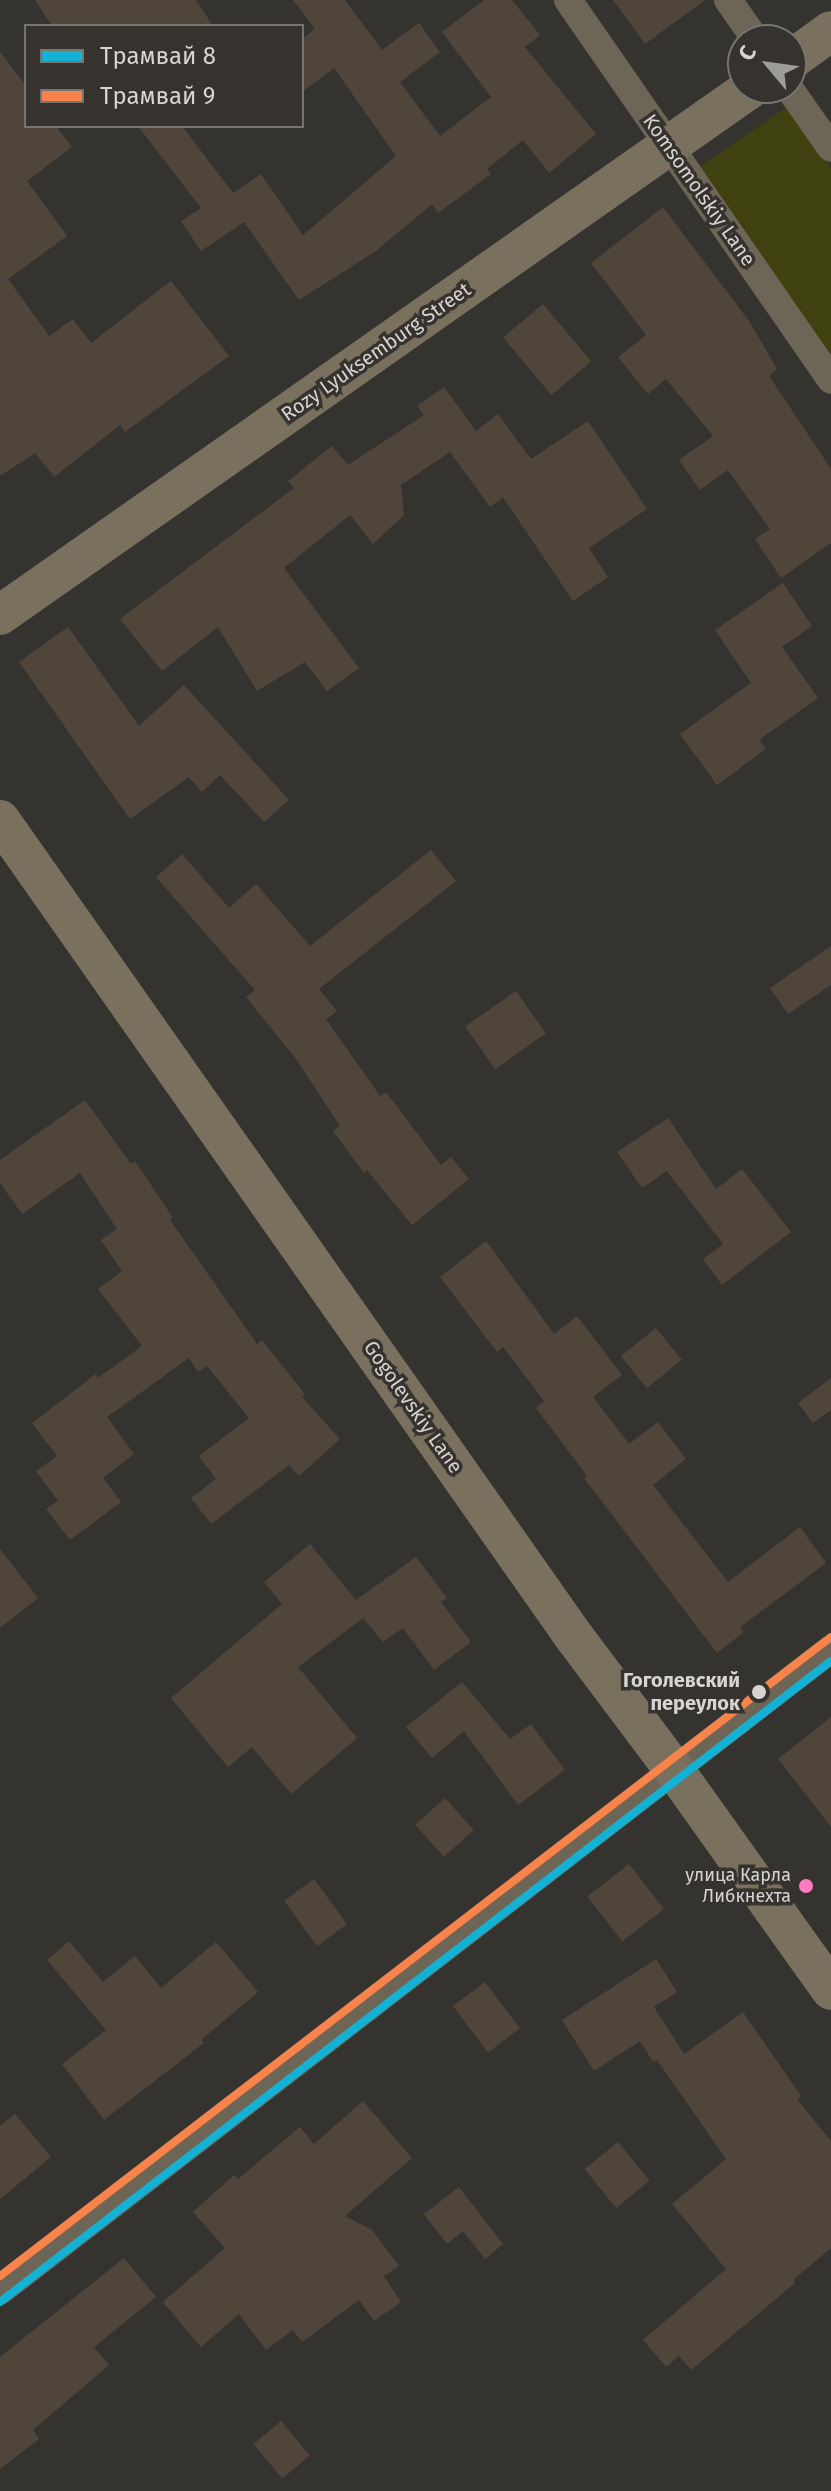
<!DOCTYPE html>
<html>
<head>
<meta charset="utf-8">
<style>
  body { margin:0 }
  #map { position:relative; width:831px; height:2491px; overflow:hidden; background:#353330; font-family:"Fira Sans",sans-serif }
  div>[style] { position:absolute }
  .green>* { inset:0; background:#3f4110 }
  .building>* { inset:0; background:#50453a; transform-origin:0 0 }
  .street>* { height:28px; margin:-14px; padding:0 14px; transform-origin:14px; border-radius:14px; background:#6d6657 }
  .secondary>* { height:40px; margin:-20px; padding:0 20px; transform-origin:20px; border-radius:20px; background:#79705e }
  .tram-1>* { height:8px; margin:-4px; padding:0 4px; transform-origin:4px; border-radius:4px; background:#13b2d5 }
  .tram-2>* { height:8px; margin:-4px; padding:0 4px; transform-origin:4px; border-radius:4px; background:#f8844c }
  .dots>* { width:22px; height:22px; translate:-50% -50%; box-sizing:border-box; border:4px solid #36332f; border-radius:50% }
  span { translate:-50% -50%; white-space:nowrap; text-align:center; line-height:1.15; -webkit-text-stroke:7px #36332f; paint-order:stroke }
  .bus-label { font-size:18px; color:#d7d5d2 }
  .right { translate:-100% -50%; text-align:right }
  .street-label { font-size:20px; color:#d7d5d2 }
  .stop-label { font-size:20px; color:#d7d5d2; font-weight:700 }
  .legend { position:absolute; left:24px; top:24px; width:280px; height:104px; box-sizing:border-box; background:#36332f; border:2px solid #767470; margin:0; padding:10px 14px; list-style:none; font-size:24px; color:#d7d5d2 }
  .legend li { display:flex; align-items:center; gap:16px; height:40px }
  .legend b { width:40px; border:2px solid #767470 }
  .north { position:absolute; left:727px; top:24px; width:80px; height:80px; box-sizing:border-box; background:#36332f; border:2px solid #767470; border-radius:50%; rotate:299deg; font-size:22px; font-weight:700; line-height:32px; text-align:center; color:#d7d5d2 }
  .north::after { content:''; display:block; margin:auto; width:28px; height:36px; background:#9e9c99; clip-path:polygon(50% 0,100% 100%,50% 72%,0 100%) }
</style>
</head>
<body>
<div id="map">
  <div class="green">
    <div style="clip-path:polygon(788px 106px,831px 168px,831px 359px,698px 168px)"></div>
  </div>
  <div class="building">
    <div style="clip-path:polygon(35px 0,196px 0,213px 26px,52px 26px)"></div>
    <div style="clip-path:polygon(293px 0,345px 0,382px 50px,419px 23px,440px 52px,400px 82px,440px 136px,491px 97px,442px 32px,484px 0,512px 0,540px 35px,525px 47px,596px 134px,549px 173px,523px 140px,487px 169px,491px 174px,438px 213px,432px 204px,376px 251px,299px 300px,244px 222px,201px 251px,181px 221px,201px 208px,138px 126px,182px 126px,233px 193px,261px 174px,303px 235px,396px 156px,334px 68px,302px 92px,302px 39px,315px 29px)"></div>
    <div style="clip-path:polygon(613px 0,705px 0,645px 44px)"></div>
    <div style="clip-path:polygon(0 52px,26px 86px,26px 126px,56px 126px,72px 147px,27px 181px,67px 236px,8px 279px,49px 336px,73px 319px,91px 343px,171px 281px,229px 356px,125px 432px,120px 425px,54px 477px,35px 453px,0 476px)"></div>
    <div style="clip-path:polygon(663px 207px,749px 321px,777px 369px,769px 376px,831px 469px,831px 543px,781px 578px,755px 539px,770px 529px,728px 470px,700px 490px,679px 460px,713px 436px,666px 379px,648px 394px,618px 357px,646px 335px,591px 263px)"></div>
    <div style="left:543px;top:304px;width:75px;height:52px;rotate:50deg"></div>
    <div style="clip-path:polygon(444px 387px,476px 431px,498px 414px,531px 459px,588px 421px,647px 509px,589px 548px,608px 577px,573px 601px,503px 497px,490px 507px,450px 452px,401px 485px,404px 515px,373px 544px,350px 515px,284px 568px,359px 668px,327px 691px,305px 662px,257px 691px,218px 627px,162px 671px,120px 619px,294px 488px,288px 481px,332px 446px,348px 465px,424px 415px,417px 406px)"></div>
    <div style="clip-path:polygon(783px 583px,812px 626px,782px 647px,818px 698px,759px 740px,766px 749px,717px 785px,680px 734px,751px 683px,715px 630px)"></div>
    <div style="clip-path:polygon(68px 627px,139px 726px,184px 685px,289px 800px,264px 822px,220px 775px,202px 792px,189px 777px,130px 819px,19px 662px)"></div>
    <div style="clip-path:polygon(431px 850px,456px 881px,319px 989px,337px 1011px,326px 1019px,380px 1096px,386px 1092px,441px 1165px,451px 1157px,469px 1179px,412px 1225px,367px 1170px,364px 1173px,333px 1131px,340px 1126px,296px 1059px,246px 997px,255px 990px,156px 877px,182px 854px,229px 908px,256px 884px,310px 946px)"></div>
    <div style="clip-path:polygon(831px 946px,831px 985px,788px 1014px,770px 988px)"></div>
    <div style="left:516px;top:991px;width:52px;height:62px;rotate:55deg"></div>
    <div style="clip-path:polygon(85px 1100px,131px 1164px,135px 1161px,173px 1218px,170px 1220px,257px 1344px,262px 1340px,305px 1394px,302px 1397px,340px 1439px,299px 1476px,289px 1465px,211px 1524px,191px 1498px,216px 1479px,199px 1456px,249px 1418px,207px 1366px,198px 1372px,189px 1358px,107px 1417px,134px 1454px,103px 1478px,121px 1502px,70px 1540px,46px 1509px,58px 1501px,36px 1471px,57px 1456px,32px 1423px,96px 1374px,98px 1378px,142px 1346px,98px 1289px,122px 1271px,101px 1240px,117px 1229px,80px 1173px,22px 1214px,0 1183px,0 1160px)"></div>
    <div style="clip-path:polygon(668px 1118px,716px 1189px,742px 1169px,791px 1232px,722px 1285px,703px 1259px,723px 1244px,667px 1171px,642px 1188px,617px 1152px)"></div>
    <div style="clip-path:polygon(486px 1241px,554px 1334px,577px 1316px,622px 1375px,593px 1397px,629px 1444px,658px 1422px,686px 1459px,653px 1485px,728px 1582px,800px 1527px,826px 1563px,740px 1627px,744px 1632px,717px 1653px,584px 1478px,587px 1476px,536px 1408px,544px 1401px,503px 1347px,497px 1352px,440px 1277px)"></div>
    <div style="left:656px;top:1328px;width:41px;height:45px;rotate:51deg"></div>
    <div style="clip-path:polygon(831px 1378px,831px 1410px,813px 1423px,798px 1403px)"></div>
    <div style="clip-path:polygon(310px 1544px,356px 1600px,416px 1557px,447px 1598px,441px 1602px,471px 1642px,434px 1670px,403px 1628px,383px 1642px,363px 1618px,298px 1667px,357px 1738px,291px 1794px,252px 1747px,228px 1767px,171px 1698px,282px 1604px,264px 1582px)"></div>
    <div style="clip-path:polygon(0 1549px,38px 1598px,0 1628px)"></div>
    <div style="clip-path:polygon(462px 1682px,510px 1739px,531px 1724px,565px 1770px,518px 1805px,464px 1731px,432px 1758px,406px 1727px)"></div>
    <div style="clip-path:polygon(831px 1717px,831px 1827px,778px 1759px)"></div>
    <div style="left:445px;top:1798px;width:43px;height:40px;rotate:48deg"></div>
    <div style="left:629px;top:1864px;width:57px;height:53px;rotate:52deg"></div>
    <div style="left:314px;top:1879px;width:56px;height:37px;rotate:54deg"></div>
    <div style="clip-path:polygon(69px 1941px,103px 1982px,135px 1956px,161px 1988px,216px 1942px,258px 1992px,201px 2040px,204px 2043px,104px 2120px,62px 2064px,106px 2030px,47px 1960px)"></div>
    <div style="clip-path:polygon(656px 1959px,677px 1992px,654px 2007px,684px 2054px,743px 2012px,801px 2096px,797px 2099px,831px 2141px,831px 2248px,793px 2280px,795px 2283px,691px 2370px,679px 2356px,666px 2367px,643px 2340px,726px 2269px,672px 2204px,726px 2159px,657px 2060px,653px 2062px,640px 2041px,594px 2071px,562px 2020px)"></div>
    <div style="left:485px;top:1982px;width:58px;height:40px;rotate:53deg"></div>
    <div style="clip-path:polygon(363px 2101px,412px 2158px,345px 2216px,372px 2230px,399px 2266px,384px 2276px,401px 2302px,374px 2321px,359px 2300px,302px 2342px,293px 2330px,266px 2350px,239px 2314px,201px 2347px,163px 2302px,225px 2248px,193px 2212px,234px 2175px,238px 2179px,300px 2127px,314px 2144px)"></div>
    <div style="clip-path:polygon(15px 2114px,51px 2157px,0 2199px,0 2126px)"></div>
    <div style="left:618px;top:2142px;width:50px;height:43px;rotate:51deg"></div>
    <div style="clip-path:polygon(459px 2187px,503px 2244px,485px 2259px,463px 2231px,447px 2244px,424px 2214px)"></div>
    <div style="clip-path:polygon(124px 2258px,156px 2297px,94px 2347px,109px 2365px,33px 2430px,39px 2439px,0 2469px,0 2357px)"></div>
    <div style="left:281px;top:2421px;width:45px;height:36px;rotate:50deg"></div>
  </div>
  <div class="street">
    <div style="left:568px;top:0;width:462px;rotate:55.3deg"></div>
    <div style="left:728px;top:0;width:49px;rotate:55deg"></div>
    <div style="left:789px;top:88px;width:73px;rotate:55deg"></div>
    <div style="left:0;top:2291px;width:1050px;rotate:-37.69deg"></div>
  </div>
  <div class="secondary">
    <div style="left:791px;top:60px;width:49px;rotate:-35.9deg"></div>
    <div style="left:0;top:615px;width:917px;rotate:-35.06deg"></div>
    <div style="left:0;top:820px;width:1000px;rotate:54.9deg"></div>
    <div style="left:575px;top:1638px;width:175px;rotate:53.1deg"></div>
    <div style="left:680px;top:1778px;width:260px;rotate:54.5deg"></div>
  </div>
  <div class="tram-1">
    <div style="left:0;top:2302px;width:1049px;rotate:-37.65deg"></div>
  </div>
  <div class="tram-2">
    <div style="left:0;top:2276px;width:1048px;rotate:-37.56deg"></div>
  </div>
  <div class="dots">
    <div style="left:759px;top:1692px;background:#d7d5d2"></div>
    <div style="left:806px;top:1886px;background:#fe7ac1"></div>
  </div>
  <div class="bus-label">
    <span class="right" style="left:791px;top:1886px">улица Карла<br>Либкнехта</span>
  </div>
  <div class="street-label">
    <span style="left:699px;top:190px;rotate:55deg">Komsomolskiy Lane</span>
    <span style="left:376px;top:352px;rotate:-35deg">Rozy Lyuksemburg Street</span>
    <span style="left:413px;top:1407px;rotate:55deg">Gogolevskiy Lane</span>
  </div>
  <div class="stop-label">
    <span class="right" style="left:740px;top:1692px">Гоголевский<br>переулок</span>
  </div>
  <ul class="legend">
  <li><b style="height:10px;background:#13b2d5"></b>Трамвай 8</li>
  <li><b style="height:10px;background:#f8844c"></b>Трамвай 9</li>
  </ul>
  <div class="north">С</div>
</div>
</body>
</html>
